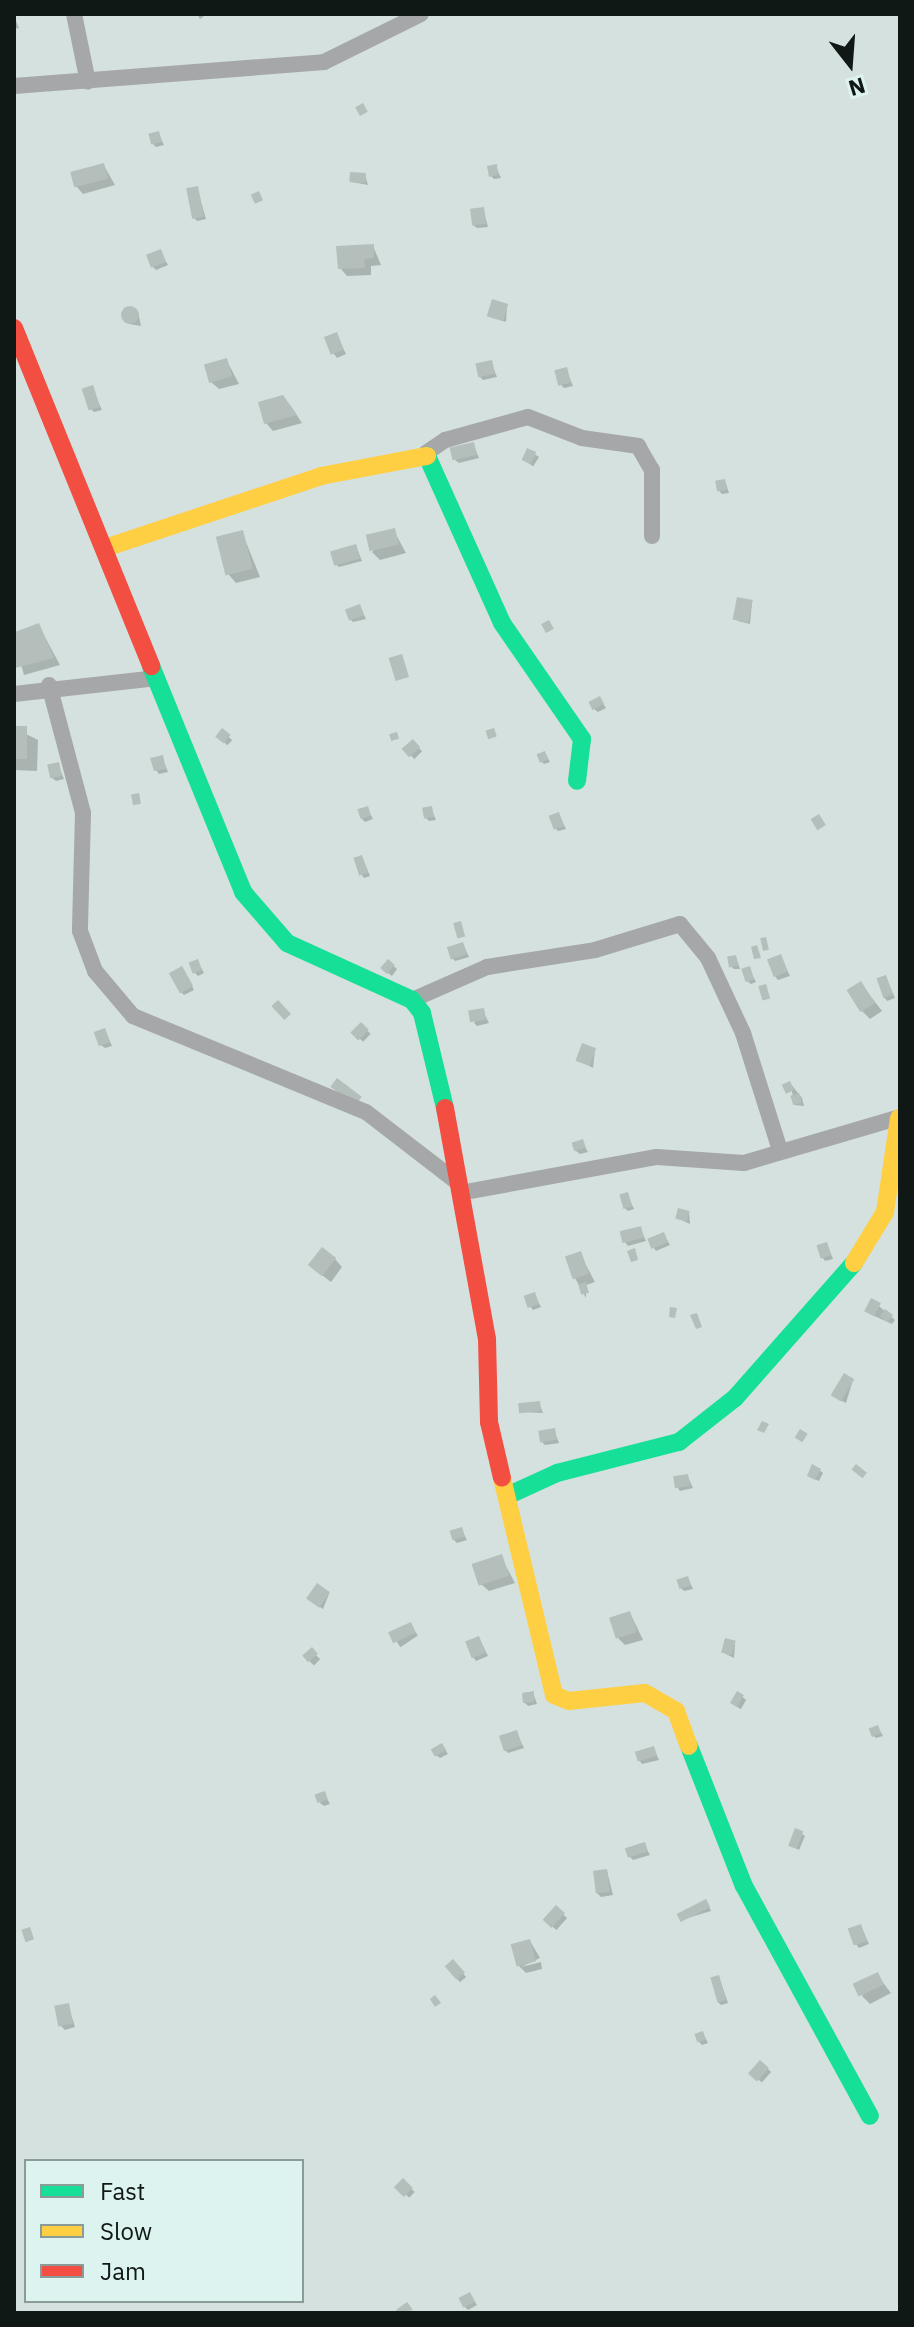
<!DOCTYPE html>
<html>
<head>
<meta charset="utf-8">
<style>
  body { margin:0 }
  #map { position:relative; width:914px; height:2327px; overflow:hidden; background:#d4e1de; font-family:"IBM Plex Sans",sans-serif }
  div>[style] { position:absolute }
  .shadow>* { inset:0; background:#0003; transform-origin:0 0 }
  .building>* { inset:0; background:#b4bebb; transform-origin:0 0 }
  .round { border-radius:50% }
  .street>* { height:16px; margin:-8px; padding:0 8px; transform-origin:8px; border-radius:8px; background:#a6a7a9 }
  .fast>* { height:18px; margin:-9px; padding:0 9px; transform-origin:9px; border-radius:9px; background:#16e098 }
  .slow>* { height:18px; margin:-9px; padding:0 9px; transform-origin:9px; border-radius:9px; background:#ffcf43 }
  .jam>* { height:18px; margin:-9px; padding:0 9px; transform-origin:9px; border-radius:9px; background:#f24e42 }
  span { translate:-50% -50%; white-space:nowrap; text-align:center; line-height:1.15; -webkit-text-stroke:6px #dcf3ef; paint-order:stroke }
  .frame { position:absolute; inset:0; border:16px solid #101816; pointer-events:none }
  .legend { position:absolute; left:24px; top:2159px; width:280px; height:144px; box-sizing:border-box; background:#dcf3ef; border:2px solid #8a9b98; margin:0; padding:10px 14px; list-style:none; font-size:24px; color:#101816 }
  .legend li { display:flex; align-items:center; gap:16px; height:40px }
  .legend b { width:40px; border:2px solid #8a9b98 }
  .north { position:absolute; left:810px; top:24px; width:80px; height:80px; -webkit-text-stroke:6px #dcf3ef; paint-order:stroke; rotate:163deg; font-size:22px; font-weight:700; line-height:32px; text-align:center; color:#101816 }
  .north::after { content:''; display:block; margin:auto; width:28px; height:36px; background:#101816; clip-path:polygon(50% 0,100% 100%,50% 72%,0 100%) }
</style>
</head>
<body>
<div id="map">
  <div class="shadow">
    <div style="clip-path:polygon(207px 14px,200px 19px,197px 14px)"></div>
    <div style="clip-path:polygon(14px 16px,19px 28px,14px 29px)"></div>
    <div style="clip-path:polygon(158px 133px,164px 145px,156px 147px,153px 144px)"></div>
    <div style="clip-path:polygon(104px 166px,115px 185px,83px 194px,76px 186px)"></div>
    <div style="clip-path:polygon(496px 167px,501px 178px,494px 179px,491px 176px)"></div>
    <div style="clip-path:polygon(365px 175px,368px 185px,352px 182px)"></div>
    <div style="clip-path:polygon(197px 188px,206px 219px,197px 221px,194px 218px)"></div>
    <div style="clip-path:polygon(483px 209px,488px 227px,477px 228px,473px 225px)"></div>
    <div style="clip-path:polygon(373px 246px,381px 265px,371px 266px,371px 275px,347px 276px,340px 268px)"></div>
    <div style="clip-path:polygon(160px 251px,168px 265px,156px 270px,153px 267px)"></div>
    <div style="clip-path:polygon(507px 306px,506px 322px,490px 315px)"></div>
    <div style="clip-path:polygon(124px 307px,138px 312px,141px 326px,129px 324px)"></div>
    <div style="clip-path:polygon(336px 334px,346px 354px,337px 358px,334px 354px)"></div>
    <div style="clip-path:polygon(227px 361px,239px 384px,219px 389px,211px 382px)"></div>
    <div style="clip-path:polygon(491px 362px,497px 377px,483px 380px,480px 377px)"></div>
    <div style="clip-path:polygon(566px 370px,573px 386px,564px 388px,561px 385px)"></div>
    <div style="clip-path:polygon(92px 388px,102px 410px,94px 412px,91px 409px)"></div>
    <div style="clip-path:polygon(290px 405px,302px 423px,273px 431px,266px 423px)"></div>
    <div style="clip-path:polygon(473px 444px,479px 458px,459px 463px,455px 460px)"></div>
    <div style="left:528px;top:450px;width:13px;height:11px;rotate:32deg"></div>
    <div style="clip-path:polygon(725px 481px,729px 493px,722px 494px,718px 490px)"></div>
    <div style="clip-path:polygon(394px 531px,406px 553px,380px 560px,372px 552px)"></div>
    <div style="clip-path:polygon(242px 532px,260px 577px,236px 583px,229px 575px)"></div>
    <div style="clip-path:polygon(356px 546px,362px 561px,339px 567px,335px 564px)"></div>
    <div style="clip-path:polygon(752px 602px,750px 624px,738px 621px,735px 618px)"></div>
    <div style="clip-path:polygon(360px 606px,366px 619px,353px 622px,350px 619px)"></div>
    <div style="clip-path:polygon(39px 626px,60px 665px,24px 675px,14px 638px)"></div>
    <div style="clip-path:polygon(602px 702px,606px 708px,598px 712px,594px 709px)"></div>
    <div style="clip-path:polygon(14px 728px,38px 740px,37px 771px,14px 770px)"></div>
    <div style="left:223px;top:731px;width:13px;height:7px;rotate:45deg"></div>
    <div style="left:413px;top:742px;width:13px;height:11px;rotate:45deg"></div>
    <div style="clip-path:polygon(545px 753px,550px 762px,544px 764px,541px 761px)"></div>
    <div style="clip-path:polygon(162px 757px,168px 772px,159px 774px,156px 770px)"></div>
    <div style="clip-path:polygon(58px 765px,64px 779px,56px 781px,52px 778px)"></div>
    <div style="clip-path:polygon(367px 808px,373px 819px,365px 822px,362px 819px)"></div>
    <div style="clip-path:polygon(431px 808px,436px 820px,429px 821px,426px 818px)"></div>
    <div style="clip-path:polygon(559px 815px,566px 829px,558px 831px,555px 828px)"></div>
    <div style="clip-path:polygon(362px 857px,370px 876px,364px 878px,361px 874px)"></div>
    <div style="clip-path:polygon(463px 944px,469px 957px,455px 961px,452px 958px)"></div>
    <div style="clip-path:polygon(736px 957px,740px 969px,734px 969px,731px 966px)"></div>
    <div style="clip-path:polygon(781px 957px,790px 976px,778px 980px,775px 976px)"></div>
    <div style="clip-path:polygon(198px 962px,204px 973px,198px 976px,194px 972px)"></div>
    <div style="clip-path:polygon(389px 962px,397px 969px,392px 976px,387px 972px)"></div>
    <div style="clip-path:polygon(182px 968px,194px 990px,184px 995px,181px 992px)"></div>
    <div style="clip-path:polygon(749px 969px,756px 982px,751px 984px,747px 981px)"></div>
    <div style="clip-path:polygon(886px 977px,895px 998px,887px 1001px,884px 997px)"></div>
    <div style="clip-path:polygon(861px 984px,882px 1011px,870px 1019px,862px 1011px)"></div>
    <div style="clip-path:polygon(483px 1011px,489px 1023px,477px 1026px,474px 1023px)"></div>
    <div style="left:361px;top:1025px;width:13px;height:11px;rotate:42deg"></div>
    <div style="clip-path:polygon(105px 1030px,112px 1046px,105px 1048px,101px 1045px)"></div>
    <div style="clip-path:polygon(595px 1050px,593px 1068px,578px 1060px)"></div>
    <div style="clip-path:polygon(790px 1083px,802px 1098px,804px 1106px,795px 1105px)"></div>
    <div style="clip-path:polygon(582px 1142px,588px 1152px,580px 1154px,576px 1151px)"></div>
    <div style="clip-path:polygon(627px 1194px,634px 1209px,628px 1211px,625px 1208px)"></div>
    <div style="clip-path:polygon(689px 1213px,690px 1224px,677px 1218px)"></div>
    <div style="clip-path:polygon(640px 1228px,646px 1241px,628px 1246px,625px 1242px)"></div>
    <div style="clip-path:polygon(664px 1235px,670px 1245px,656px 1251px,653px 1247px)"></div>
    <div style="clip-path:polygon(827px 1244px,833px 1259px,825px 1261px,822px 1257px)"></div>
    <div style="clip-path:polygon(580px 1254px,595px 1282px,586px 1285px,586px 1298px,575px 1278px)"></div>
    <div style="clip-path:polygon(335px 1259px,342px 1267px,331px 1282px,318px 1272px)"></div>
    <div style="clip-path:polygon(534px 1294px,541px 1307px,533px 1310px,530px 1306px)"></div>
    <div style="clip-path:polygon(872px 1300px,895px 1320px,892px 1324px,870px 1314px)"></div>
    <div style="clip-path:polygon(853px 1380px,846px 1403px,838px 1399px,834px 1396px)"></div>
    <div style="clip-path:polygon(539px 1403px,543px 1413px,521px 1412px)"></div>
    <div style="clip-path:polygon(554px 1430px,559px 1443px,545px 1445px,542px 1442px)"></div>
    <div style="clip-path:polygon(819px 1470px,823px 1473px,819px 1481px,812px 1478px)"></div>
    <div style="clip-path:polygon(688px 1477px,693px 1488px,680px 1491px,677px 1487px)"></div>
    <div style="clip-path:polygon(461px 1529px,467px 1540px,457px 1543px,454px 1540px)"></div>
    <div style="clip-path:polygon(501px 1557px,515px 1583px,489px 1591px,481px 1584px)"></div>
    <div style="clip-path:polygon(688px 1578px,693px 1589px,684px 1591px,681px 1588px)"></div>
    <div style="clip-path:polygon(329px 1594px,323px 1609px,312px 1602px)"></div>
    <div style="clip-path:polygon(630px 1613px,643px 1640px,625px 1645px,617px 1637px)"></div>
    <div style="left:410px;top:1624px;width:14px;height:21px;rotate:56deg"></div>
    <div style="clip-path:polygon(479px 1638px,488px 1656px,476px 1661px,473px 1657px)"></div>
    <div style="clip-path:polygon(735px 1643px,734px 1658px,722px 1652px)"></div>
    <div style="left:311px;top:1650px;width:13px;height:9px;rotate:45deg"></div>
    <div style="clip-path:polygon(533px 1693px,537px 1704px,528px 1706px,524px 1702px)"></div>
    <div style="clip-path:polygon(738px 1693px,746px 1700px,741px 1709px,735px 1706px)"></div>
    <div style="clip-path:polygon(878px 1727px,883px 1736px,876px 1738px,873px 1735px)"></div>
    <div style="clip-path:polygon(517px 1733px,524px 1748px,508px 1753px,505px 1750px)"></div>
    <div style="clip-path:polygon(442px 1745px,448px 1754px,440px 1758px,436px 1755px)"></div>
    <div style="clip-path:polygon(654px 1749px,659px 1760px,642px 1764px,639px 1760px)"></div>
    <div style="clip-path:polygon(324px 1793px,330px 1804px,324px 1806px,320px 1803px)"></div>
    <div style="clip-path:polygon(796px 1830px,805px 1836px,799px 1850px,789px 1844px)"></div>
    <div style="clip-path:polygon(644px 1844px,650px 1855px,633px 1860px,629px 1856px)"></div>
    <div style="clip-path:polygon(607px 1871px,613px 1895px,601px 1897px,597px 1893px)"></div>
    <div style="clip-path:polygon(708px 1904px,711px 1911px,681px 1920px)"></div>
    <div style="left:556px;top:1908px;width:15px;height:16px;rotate:42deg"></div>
    <div style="clip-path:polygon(861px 1926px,869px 1944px,859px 1948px,856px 1944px)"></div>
    <div style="clip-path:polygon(530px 1941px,540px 1958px,521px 1967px,541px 1962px,542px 1969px,526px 1973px,518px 1965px)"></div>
    <div style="left:453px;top:1962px;width:20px;height:8px;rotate:49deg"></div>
    <div style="clip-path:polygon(877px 1975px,891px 1993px,870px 2004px,862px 1996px)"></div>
    <div style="clip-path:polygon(719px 1977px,728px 2003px,721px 2005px,718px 2002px)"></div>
    <div style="clip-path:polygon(68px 2005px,75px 2027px,65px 2030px,61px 2026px)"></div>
    <div style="clip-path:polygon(703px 2033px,708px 2043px,702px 2045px,699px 2042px)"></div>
    <div style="left:760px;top:2062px;width:15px;height:14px;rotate:42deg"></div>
    <div style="left:403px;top:2181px;width:16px;height:8px;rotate:43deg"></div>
    <div style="clip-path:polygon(470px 2295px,477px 2305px,468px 2310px,465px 2307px)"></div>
  </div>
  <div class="building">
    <div style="left:363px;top:103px;width:10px;height:9px;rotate:61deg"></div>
    <div style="left:159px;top:131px;width:11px;height:11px;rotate:75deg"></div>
    <div style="left:104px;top:163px;width:16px;height:35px;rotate:75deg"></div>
    <div style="clip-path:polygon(497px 164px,498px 175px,489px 177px,487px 166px)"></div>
    <div style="left:350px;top:172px;width:16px;height:10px;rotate:4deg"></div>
    <div style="left:198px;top:186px;width:31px;height:12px;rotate:79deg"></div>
    <div style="left:259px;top:191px;width:10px;height:9px;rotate:66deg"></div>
    <div style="left:484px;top:207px;width:17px;height:14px;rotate:83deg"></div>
    <div style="clip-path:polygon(374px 244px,374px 258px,364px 259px,365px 268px,338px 269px,336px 246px)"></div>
    <div style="left:161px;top:249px;width:14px;height:16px;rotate:69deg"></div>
    <div style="left:492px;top:299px;width:17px;height:18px;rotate:17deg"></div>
    <div class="round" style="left:121px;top:306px;width:18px;height:18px"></div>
    <div style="left:337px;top:332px;width:19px;height:14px;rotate:69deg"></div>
    <div style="left:227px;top:358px;width:19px;height:24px;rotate:74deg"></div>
    <div style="left:492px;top:360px;width:14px;height:17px;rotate:78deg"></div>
    <div style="left:567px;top:367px;width:16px;height:13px;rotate:76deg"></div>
    <div style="left:93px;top:385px;width:23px;height:12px;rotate:72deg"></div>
    <div style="clip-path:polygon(283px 395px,297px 415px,264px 424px,258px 402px)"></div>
    <div style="left:474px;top:442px;width:13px;height:25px;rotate:77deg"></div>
    <div style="left:527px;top:448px;width:10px;height:13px;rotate:24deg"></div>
    <div style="left:725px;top:479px;width:11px;height:10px;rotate:80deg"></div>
    <div style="left:395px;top:528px;width:17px;height:30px;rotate:77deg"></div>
    <div style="left:243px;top:530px;width:40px;height:28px;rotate:76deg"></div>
    <div style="left:356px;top:544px;width:15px;height:27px;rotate:74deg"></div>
    <div style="left:737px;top:597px;width:16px;height:23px;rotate:11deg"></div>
    <div style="left:360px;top:604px;width:12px;height:16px;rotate:70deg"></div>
    <div style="left:549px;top:620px;width:10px;height:9px;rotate:61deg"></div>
    <div style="clip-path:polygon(39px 623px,54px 658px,15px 668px,15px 632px)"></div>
    <div style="left:402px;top:654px;width:24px;height:14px;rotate:73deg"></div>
    <div style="left:600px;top:696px;width:9px;height:13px;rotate:63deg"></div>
    <div style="left:14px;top:726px;width:13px;height:33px"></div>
    <div style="left:222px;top:728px;width:11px;height:11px;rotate:38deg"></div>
    <div style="left:494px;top:728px;width:9px;height:9px;rotate:72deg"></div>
    <div style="left:397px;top:732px;width:7px;height:8px;rotate:74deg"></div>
    <div style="left:413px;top:739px;width:11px;height:15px;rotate:49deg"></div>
    <div style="left:545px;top:751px;width:9px;height:9px;rotate:69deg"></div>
    <div style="clip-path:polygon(163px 755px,166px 769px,154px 771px,150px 758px)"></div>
    <div style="left:59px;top:762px;width:14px;height:12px;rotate:78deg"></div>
    <div style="left:139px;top:793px;width:11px;height:8px;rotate:80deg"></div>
    <div style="left:368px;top:806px;width:10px;height:11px;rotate:73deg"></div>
    <div style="left:432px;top:806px;width:11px;height:10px;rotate:80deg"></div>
    <div style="left:559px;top:812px;width:15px;height:11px;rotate:70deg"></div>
    <div style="left:819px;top:814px;width:13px;height:10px;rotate:58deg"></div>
    <div style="left:362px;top:855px;width:19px;height:9px;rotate:72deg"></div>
    <div style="left:461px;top:921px;width:16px;height:8px;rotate:75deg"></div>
    <div style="left:766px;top:937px;width:13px;height:6px;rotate:77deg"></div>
    <div style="left:463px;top:942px;width:13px;height:17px;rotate:72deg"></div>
    <div style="clip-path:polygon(757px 945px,761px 958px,754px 959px,751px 947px)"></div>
    <div style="left:781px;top:954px;width:19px;height:15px;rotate:69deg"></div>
    <div style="left:736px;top:955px;width:11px;height:9px;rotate:80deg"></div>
    <div style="left:198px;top:959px;width:12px;height:10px;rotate:70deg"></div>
    <div style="left:388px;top:959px;width:9px;height:12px;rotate:41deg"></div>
    <div style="left:182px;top:966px;width:23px;height:15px;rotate:61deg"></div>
    <div style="left:750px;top:966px;width:14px;height:9px;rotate:73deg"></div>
    <div style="left:886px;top:975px;width:21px;height:10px;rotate:71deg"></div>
    <div style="left:861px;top:981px;width:26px;height:17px;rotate:58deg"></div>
    <div style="left:766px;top:984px;width:15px;height:8px;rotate:74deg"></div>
    <div style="left:278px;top:1000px;width:19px;height:9px;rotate:47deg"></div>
    <div style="left:484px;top:1008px;width:12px;height:16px;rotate:81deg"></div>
    <div style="left:361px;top:1022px;width:11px;height:15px;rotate:45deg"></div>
    <div style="left:105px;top:1028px;width:15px;height:12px;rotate:70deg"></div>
    <div style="left:582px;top:1043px;width:15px;height:19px;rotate:20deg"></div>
    <div style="left:337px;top:1078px;width:31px;height:11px;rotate:37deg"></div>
    <div style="left:790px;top:1081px;width:10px;height:9px;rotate:66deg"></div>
    <div style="left:799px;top:1093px;width:10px;height:9px;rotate:73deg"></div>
    <div style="left:583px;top:1139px;width:9px;height:12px;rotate:72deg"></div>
    <div style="left:628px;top:1192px;width:15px;height:9px;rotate:74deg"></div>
    <div style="left:678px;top:1208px;width:12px;height:11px;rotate:14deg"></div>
    <div style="left:641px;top:1226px;width:12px;height:22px;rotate:76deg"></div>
    <div style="left:664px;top:1232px;width:11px;height:18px;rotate:68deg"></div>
    <div style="left:827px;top:1242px;width:14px;height:11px;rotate:73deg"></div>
    <div style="left:322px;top:1247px;width:18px;height:23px;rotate:38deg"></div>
    <div style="clip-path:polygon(635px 1248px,638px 1260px,631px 1262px,627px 1251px)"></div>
    <div style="left:581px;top:1251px;width:24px;height:17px;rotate:71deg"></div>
    <div style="left:586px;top:1282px;width:11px;height:8px;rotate:75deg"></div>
    <div style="left:535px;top:1292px;width:13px;height:12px;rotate:72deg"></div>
    <div style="left:871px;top:1298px;width:11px;height:15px;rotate:27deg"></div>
    <div style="clip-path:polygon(670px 1307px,677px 1308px,675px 1318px,669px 1317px)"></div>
    <div style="left:885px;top:1309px;width:10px;height:9px;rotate:37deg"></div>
    <div style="clip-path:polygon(697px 1313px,702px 1327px,696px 1329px,690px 1315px)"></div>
    <div style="left:844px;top:1373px;width:12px;height:26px;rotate:31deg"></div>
    <div style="left:540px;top:1401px;width:10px;height:22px;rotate:84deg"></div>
    <div style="clip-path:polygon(762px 1421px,769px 1424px,764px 1433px,757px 1430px)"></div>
    <div style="left:555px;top:1428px;width:12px;height:17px;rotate:81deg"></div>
    <div style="left:800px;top:1429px;width:9px;height:10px;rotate:32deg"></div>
    <div style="clip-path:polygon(812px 1464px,821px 1469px,815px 1480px,807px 1476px)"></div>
    <div style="left:856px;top:1464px;width:14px;height:7px;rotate:39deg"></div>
    <div style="left:688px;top:1474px;width:12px;height:15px;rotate:81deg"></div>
    <div style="left:462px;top:1527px;width:10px;height:13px;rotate:73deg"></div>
    <div style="left:502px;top:1554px;width:23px;height:32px;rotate:72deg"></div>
    <div style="left:688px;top:1576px;width:10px;height:12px;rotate:73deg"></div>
    <div style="left:317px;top:1583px;width:16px;height:19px;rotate:35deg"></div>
    <div style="left:630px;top:1611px;width:22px;height:22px;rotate:72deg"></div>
    <div style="left:411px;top:1622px;width:12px;height:25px;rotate:66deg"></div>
    <div style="left:479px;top:1636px;width:18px;height:15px;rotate:68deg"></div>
    <div style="left:725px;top:1638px;width:11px;height:15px;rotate:15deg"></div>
    <div style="left:312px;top:1647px;width:9px;height:13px;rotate:49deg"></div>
    <div style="clip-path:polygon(534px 1691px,534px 1702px,523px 1703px,522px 1693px)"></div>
    <div style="left:737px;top:1691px;width:8px;height:14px;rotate:30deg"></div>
    <div style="left:878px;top:1725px;width:9px;height:10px;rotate:69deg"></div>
    <div style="left:517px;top:1730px;width:16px;height:19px;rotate:72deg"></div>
    <div style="left:442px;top:1743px;width:8px;height:13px;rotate:60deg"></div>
    <div style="left:654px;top:1746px;width:10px;height:20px;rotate:73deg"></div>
    <div style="left:325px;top:1791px;width:9px;height:11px;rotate:72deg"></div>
    <div style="left:795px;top:1828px;width:9px;height:19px;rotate:21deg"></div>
    <div style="left:645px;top:1842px;width:10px;height:21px;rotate:73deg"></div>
    <div style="left:607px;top:1869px;width:23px;height:14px;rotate:83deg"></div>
    <div style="left:706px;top:1899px;width:9px;height:33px;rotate:63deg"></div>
    <div style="left:556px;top:1905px;width:12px;height:20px;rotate:42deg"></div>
    <div style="left:861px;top:1924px;width:18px;height:14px;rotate:71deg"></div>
    <div style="left:30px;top:1927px;width:13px;height:9px;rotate:72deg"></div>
    <div style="left:530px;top:1939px;width:23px;height:20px;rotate:75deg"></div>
    <div style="left:453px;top:1959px;width:18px;height:11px;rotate:49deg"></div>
    <div style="left:878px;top:1972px;width:14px;height:28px;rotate:65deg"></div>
    <div style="left:719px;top:1975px;width:26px;height:9px;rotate:74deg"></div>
    <div style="clip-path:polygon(435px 1995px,441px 2003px,435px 2007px,430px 1999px)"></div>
    <div style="left:69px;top:2003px;width:21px;height:15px;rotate:79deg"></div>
    <div style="left:703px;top:2031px;width:9px;height:9px;rotate:72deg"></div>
    <div style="left:760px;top:2060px;width:12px;height:18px;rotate:42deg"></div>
    <div style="left:403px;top:2178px;width:14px;height:13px;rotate:45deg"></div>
    <div style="left:470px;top:2292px;width:11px;height:13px;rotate:63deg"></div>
    <div style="clip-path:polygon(407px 2302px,413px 2310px,398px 2313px,396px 2310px)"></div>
  </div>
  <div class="street">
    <div style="left:74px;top:14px;width:69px;rotate:78.4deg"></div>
    <div style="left:14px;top:86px;width:311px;rotate:-4.4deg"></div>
    <div style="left:324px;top:62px;width:108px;rotate:-26.3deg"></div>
    <div style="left:426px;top:453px;width:23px;rotate:-34deg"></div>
    <div style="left:445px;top:440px;width:86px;rotate:-15.5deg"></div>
    <div style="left:528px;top:417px;width:58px;rotate:21.3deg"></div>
    <div style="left:582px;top:438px;width:57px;rotate:8.1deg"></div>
    <div style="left:638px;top:446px;width:28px;rotate:60deg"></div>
    <div style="left:652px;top:470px;width:66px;rotate:90deg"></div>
    <div style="left:49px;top:685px;width:132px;rotate:75.1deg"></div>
    <div style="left:83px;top:813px;width:118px;rotate:91.5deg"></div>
    <div style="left:80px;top:931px;width:43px;rotate:69.4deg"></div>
    <div style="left:95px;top:971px;width:59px;rotate:49.8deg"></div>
    <div style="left:133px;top:1016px;width:252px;rotate:22.4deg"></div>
    <div style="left:366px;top:1112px;width:115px;rotate:37.6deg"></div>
    <div style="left:14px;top:694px;width:144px;rotate:-6.4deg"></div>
    <div style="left:412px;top:1000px;width:82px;rotate:-23.7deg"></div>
    <div style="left:487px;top:967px;width:109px;rotate:-8.9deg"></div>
    <div style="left:595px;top:950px;width:89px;rotate:-17deg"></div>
    <div style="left:680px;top:924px;width:44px;rotate:50.5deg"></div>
    <div style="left:708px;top:958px;width:83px;rotate:65deg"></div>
    <div style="left:743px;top:1033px;width:123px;rotate:72.5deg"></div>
    <div style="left:460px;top:1193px;width:200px;rotate:-10.4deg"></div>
    <div style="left:657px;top:1157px;width:87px;rotate:3.9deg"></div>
    <div style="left:744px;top:1163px;width:163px;rotate:-16.4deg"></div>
  </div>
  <div class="fast">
    <div style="left:427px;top:456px;width:183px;rotate:65.8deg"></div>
    <div style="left:502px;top:623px;width:141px;rotate:55.4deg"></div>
    <div style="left:582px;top:739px;width:42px;rotate:96.8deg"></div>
    <div style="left:151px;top:666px;width:244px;rotate:67.8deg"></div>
    <div style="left:243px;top:892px;width:67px;rotate:49.2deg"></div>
    <div style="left:287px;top:943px;width:137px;rotate:24.5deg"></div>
    <div style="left:412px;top:1000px;width:16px;rotate:52deg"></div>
    <div style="left:422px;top:1013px;width:98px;rotate:76.4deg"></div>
    <div style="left:511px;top:1494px;width:51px;rotate:-24.5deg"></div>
    <div style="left:557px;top:1473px;width:126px;rotate:-14.3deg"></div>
    <div style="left:679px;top:1442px;width:71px;rotate:-38.2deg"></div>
    <div style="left:735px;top:1398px;width:180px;rotate:-48.6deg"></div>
    <div style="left:689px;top:1746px;width:150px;rotate:68.6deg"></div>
    <div style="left:744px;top:1886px;width:262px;rotate:61.3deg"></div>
  </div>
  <div class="slow">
    <div style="left:108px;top:547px;width:225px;rotate:-18.4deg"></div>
    <div style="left:321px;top:476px;width:108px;rotate:-10.7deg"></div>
    <div style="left:854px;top:1263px;width:60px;rotate:-58.7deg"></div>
    <div style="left:885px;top:1212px;width:95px;rotate:-81.5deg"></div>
    <div style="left:502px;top:1478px;width:223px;rotate:76.5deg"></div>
    <div style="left:554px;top:1695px;width:16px;rotate:22deg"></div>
    <div style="left:569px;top:1701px;width:76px;rotate:-6deg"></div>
    <div style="left:645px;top:1693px;width:36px;rotate:30deg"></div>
    <div style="left:676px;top:1711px;width:37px;rotate:70deg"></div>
  </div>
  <div class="jam">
    <div style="left:14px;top:328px;width:365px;rotate:67.9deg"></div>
    <div style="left:445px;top:1108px;width:235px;rotate:79.7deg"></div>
    <div style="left:487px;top:1339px;width:83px;rotate:88.6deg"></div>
    <div style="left:489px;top:1422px;width:57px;rotate:76.9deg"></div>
  </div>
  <div class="frame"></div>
  <ul class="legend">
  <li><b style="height:10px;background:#16e098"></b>Fast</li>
  <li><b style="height:10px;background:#ffcf43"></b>Slow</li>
  <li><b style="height:10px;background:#f24e42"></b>Jam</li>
  </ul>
  <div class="north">N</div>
</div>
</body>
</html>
